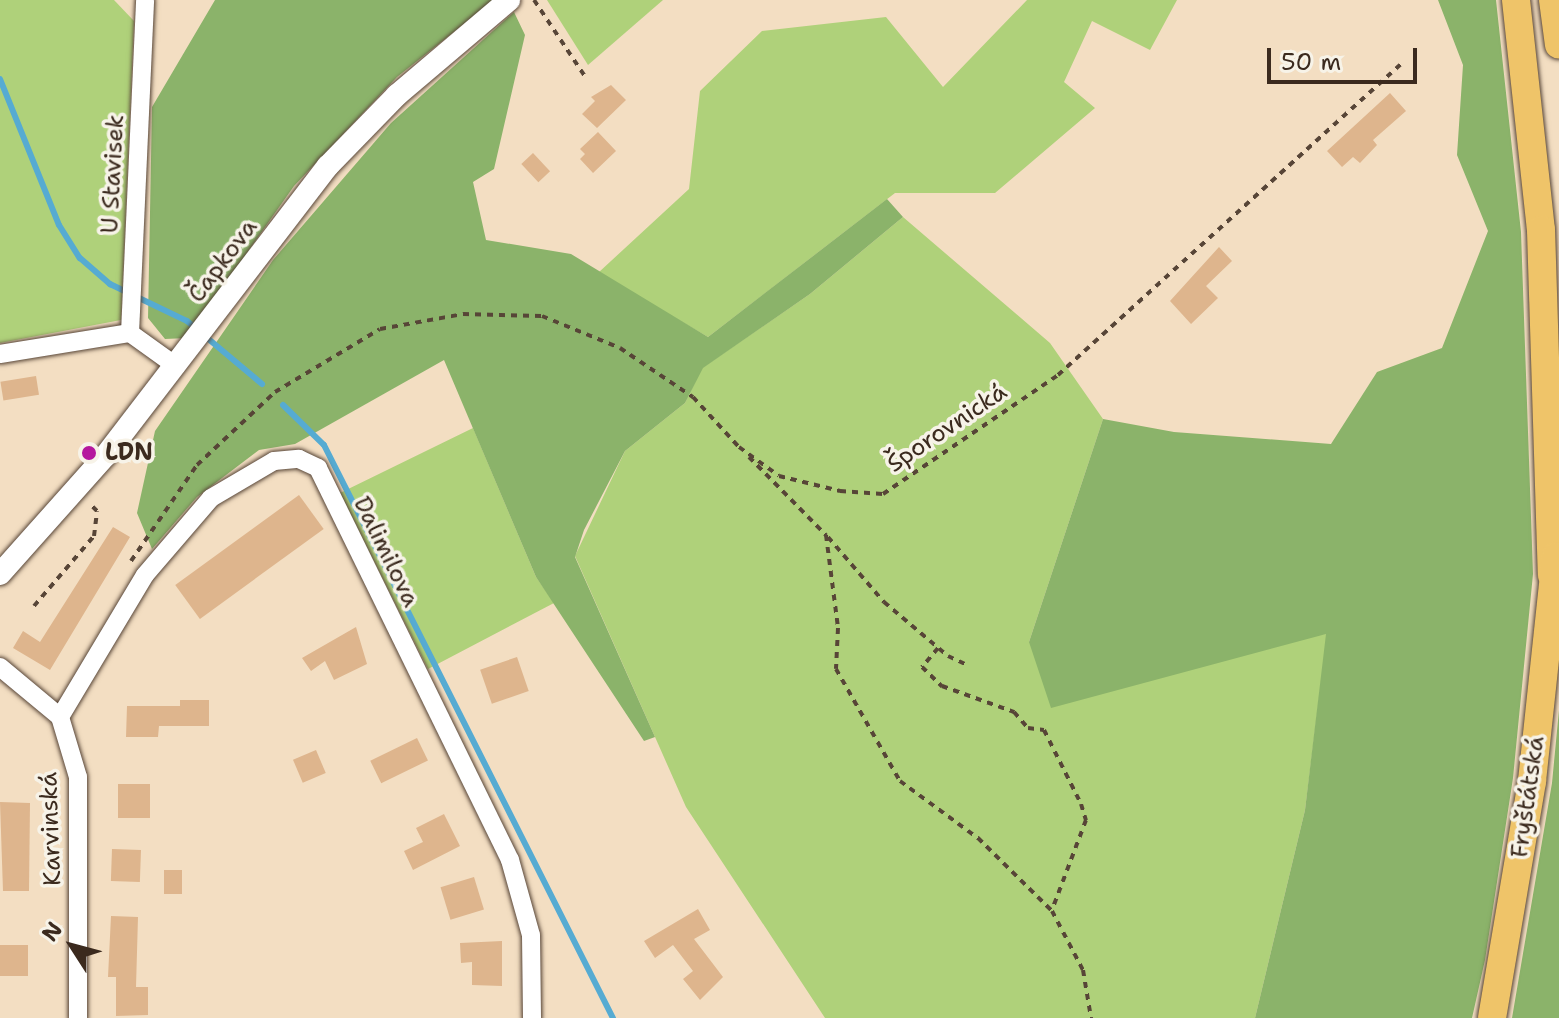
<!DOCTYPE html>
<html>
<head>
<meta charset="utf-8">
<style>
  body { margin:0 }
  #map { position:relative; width:1559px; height:1018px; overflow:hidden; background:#f3dec2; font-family:"Shantell Sans",sans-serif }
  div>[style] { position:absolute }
  .green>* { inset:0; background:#afd17a }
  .forest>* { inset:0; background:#8bb36a }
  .stream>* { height:6px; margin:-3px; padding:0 3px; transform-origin:3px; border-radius:3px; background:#56abd2 }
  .building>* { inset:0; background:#deb58d; transform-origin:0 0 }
  .path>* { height:4px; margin-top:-2px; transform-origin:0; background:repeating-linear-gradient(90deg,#574537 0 6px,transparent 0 12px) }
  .roads { filter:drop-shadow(0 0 2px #574537) drop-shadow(0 0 2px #574537) }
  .minor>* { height:18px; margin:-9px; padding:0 9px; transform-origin:9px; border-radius:9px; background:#fff }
  .tertiary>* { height:22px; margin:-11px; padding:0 11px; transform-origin:11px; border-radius:11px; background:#fff }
  .primary>* { height:28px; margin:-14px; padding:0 14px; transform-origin:14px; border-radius:14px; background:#efc469 }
  .dots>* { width:22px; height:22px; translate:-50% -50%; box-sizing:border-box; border:4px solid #f7f3e8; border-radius:50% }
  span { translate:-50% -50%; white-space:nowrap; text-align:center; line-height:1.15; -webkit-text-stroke:7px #f7f3e8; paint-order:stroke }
  .street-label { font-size:24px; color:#3b2a1e }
  .poi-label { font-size:24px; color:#3b2a1e; font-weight:700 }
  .left { translate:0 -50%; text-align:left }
  .north { position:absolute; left:32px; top:906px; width:80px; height:80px; -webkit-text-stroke:6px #f7f3e8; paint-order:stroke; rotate:306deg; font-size:22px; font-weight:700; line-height:32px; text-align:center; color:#3b2a1e }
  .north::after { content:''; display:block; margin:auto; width:28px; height:36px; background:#3b2a1e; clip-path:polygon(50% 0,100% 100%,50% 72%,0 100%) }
  .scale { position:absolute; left:1267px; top:48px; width:150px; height:36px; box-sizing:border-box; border:4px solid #3b2a1e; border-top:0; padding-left:10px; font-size:24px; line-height:28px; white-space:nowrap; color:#3b2a1e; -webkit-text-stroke:6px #f7f3e8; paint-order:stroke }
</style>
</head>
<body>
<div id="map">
  <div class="green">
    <div style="clip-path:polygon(0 0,114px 0,134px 21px,121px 320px,0 343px)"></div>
    <div style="clip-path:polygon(547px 0,663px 0,588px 65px)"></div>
    <div style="clip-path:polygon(1027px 0,1177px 0,1150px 50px,1092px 21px,1064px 82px,1095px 108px,995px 193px,895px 193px,708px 337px,598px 273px,689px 189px,700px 91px,762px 31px,886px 17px,943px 87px)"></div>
    <div style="clip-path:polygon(903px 217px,1050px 343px,1103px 419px,1029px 642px,1327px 634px,1305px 810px,1255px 1018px,825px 1018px,686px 807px,575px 556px,625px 451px,685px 403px,702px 368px,810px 294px)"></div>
    <div style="clip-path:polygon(473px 428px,536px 577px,554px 603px,428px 669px,340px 493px)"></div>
  </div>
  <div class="forest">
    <div style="clip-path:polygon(215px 0,494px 0,397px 77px,294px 186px,187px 338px,165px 339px,148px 318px,152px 107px)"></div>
    <div style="clip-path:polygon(1438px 0,1496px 0,1521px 232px,1533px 574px,1513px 778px,1485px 960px,1472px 1018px,1255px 1018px,1305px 810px,1326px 634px,1051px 708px,1029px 642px,1103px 419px,1174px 432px,1331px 444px,1377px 372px,1442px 348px,1488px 231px,1457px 155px,1463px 65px)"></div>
    <div style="clip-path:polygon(514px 12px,525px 35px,494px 169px,473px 182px,486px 240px,571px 254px,708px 337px,887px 199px,903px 217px,810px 294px,703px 368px,685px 403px,625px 451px,584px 530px,575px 557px,655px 737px,644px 741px,536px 577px,444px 360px,295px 444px,259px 450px,197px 497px,152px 549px,137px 513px,155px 431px,273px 260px,391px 123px)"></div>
    <div style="clip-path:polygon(1559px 710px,1559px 1018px,1512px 1018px,1552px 783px)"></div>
  </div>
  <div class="stream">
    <div style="left:0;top:79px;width:157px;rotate:68deg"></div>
    <div style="left:59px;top:225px;width:39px;rotate:58deg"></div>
    <div style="left:80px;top:258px;width:40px;rotate:41deg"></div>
    <div style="left:110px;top:284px;width:85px;rotate:25.7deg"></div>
    <div style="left:187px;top:321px;width:98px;rotate:40deg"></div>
    <div style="left:283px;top:405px;width:57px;rotate:44.3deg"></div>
    <div style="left:324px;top:445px;width:642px;rotate:63.24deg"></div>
  </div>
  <div class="building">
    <div style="clip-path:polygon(611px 85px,626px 100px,597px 128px,582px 114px,595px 101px,591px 97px)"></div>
    <div style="clip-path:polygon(1390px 93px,1406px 111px,1373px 140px,1377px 145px,1360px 163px,1353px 157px,1342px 167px,1327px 151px)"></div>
    <div style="clip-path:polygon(598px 132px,616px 151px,593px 173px,580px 159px,585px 154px,580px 149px)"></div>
    <div style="left:533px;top:153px;width:25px;height:16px;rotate:47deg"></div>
    <div style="clip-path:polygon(1219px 247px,1232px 261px,1206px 286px,1218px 298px,1191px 324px,1170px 301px)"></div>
    <div style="left:36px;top:376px;width:19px;height:36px;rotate:81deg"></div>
    <div style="left:299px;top:495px;width:42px;height:153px;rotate:54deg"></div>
    <div style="clip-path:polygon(113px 527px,130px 537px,50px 670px,13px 648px,23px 631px,40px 642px)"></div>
    <div style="clip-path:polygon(356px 627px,367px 664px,334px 680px,325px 661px,311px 671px,302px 658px)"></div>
    <div style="left:517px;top:657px;width:36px;height:39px;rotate:71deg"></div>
    <div style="clip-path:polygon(180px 700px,209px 700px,209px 726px,159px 726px,158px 737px,126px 737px,127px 706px,180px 706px)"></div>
    <div style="left:417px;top:738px;width:25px;height:52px;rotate:64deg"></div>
    <div style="left:316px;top:750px;width:25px;height:25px;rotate:67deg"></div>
    <div style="left:118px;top:784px;width:32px;height:34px"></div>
    <div style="clip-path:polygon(0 802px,30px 803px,29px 891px,3px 891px)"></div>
    <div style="clip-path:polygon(444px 814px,460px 846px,413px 870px,404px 851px,423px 842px,416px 828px)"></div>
    <div style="left:112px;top:849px;width:29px;height:32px;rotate:2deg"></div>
    <div style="left:182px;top:870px;width:24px;height:18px;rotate:90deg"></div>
    <div style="left:474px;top:877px;width:34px;height:35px;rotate:73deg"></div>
    <div style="clip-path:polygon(698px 909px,710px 930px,694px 939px,723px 977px,700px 1000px,683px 979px,693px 971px,673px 945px,655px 958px,644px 941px)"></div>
    <div style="clip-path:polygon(111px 916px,138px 917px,136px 987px,148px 987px,148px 1015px,116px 1016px,116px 977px,108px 977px)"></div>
    <div style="clip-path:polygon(502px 941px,502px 986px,472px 985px,472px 962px,461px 963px,460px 943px)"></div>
    <div style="left:0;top:945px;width:28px;height:31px"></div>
  </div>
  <div class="path">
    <div style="left:534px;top:0;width:94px;rotate:56.3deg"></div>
    <div style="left:749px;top:457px;width:110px;rotate:45.4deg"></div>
    <div style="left:826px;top:535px;width:94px;rotate:82.6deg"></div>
    <div style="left:838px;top:628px;width:41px;rotate:92.8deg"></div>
    <div style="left:836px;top:669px;width:129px;rotate:60.3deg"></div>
    <div style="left:900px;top:781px;width:97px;rotate:36.2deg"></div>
    <div style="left:978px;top:838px;width:104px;rotate:44.6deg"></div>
    <div style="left:1052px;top:911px;width:67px;rotate:62.3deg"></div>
    <div style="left:1083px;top:970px;width:49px;rotate:80.5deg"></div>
    <div style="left:828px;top:537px;width:86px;rotate:49.3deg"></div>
    <div style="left:884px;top:602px;width:84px;rotate:40.2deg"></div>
    <div style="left:948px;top:656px;width:23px;rotate:25deg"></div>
    <div style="left:131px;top:561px;width:116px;rotate:-55.5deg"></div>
    <div style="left:197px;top:465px;width:107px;rotate:-43.1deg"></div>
    <div style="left:275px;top:392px;width:122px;rotate:-31deg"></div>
    <div style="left:380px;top:329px;width:84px;rotate:-10.2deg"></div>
    <div style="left:463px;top:314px;width:79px;rotate:1.5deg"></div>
    <div style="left:542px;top:316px;width:84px;rotate:22.3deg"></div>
    <div style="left:620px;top:348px;width:88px;rotate:33.9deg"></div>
    <div style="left:693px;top:397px;width:68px;rotate:47.4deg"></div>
    <div style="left:739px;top:447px;width:49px;rotate:35.9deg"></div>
    <div style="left:779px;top:476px;width:63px;rotate:13.8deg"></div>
    <div style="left:840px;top:491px;width:43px;rotate:4deg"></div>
    <div style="left:883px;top:494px;width:212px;rotate:-34.2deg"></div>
    <div style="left:1058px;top:375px;width:463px;rotate:-42.2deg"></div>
    <div style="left:34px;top:606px;width:92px;rotate:-49.4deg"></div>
    <div style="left:94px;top:536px;width:25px;rotate:-83deg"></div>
    <div style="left:97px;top:511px;width:10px;rotate:-135deg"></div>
    <div style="left:938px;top:648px;width:25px;rotate:130deg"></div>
    <div style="left:922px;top:667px;width:28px;rotate:44deg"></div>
    <div style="left:942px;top:686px;width:77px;rotate:19.9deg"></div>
    <div style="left:1014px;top:712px;width:21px;rotate:49deg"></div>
    <div style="left:1028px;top:728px;width:16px;rotate:7deg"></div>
    <div style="left:1044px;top:730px;width:83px;rotate:63.4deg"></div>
    <div style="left:1081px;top:804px;width:17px;rotate:73deg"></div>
    <div style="left:1086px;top:820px;width:96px;rotate:110.7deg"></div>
  </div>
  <div class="roads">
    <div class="minor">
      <div style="left:130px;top:333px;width:333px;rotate:-87.4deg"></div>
      <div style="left:0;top:354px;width:132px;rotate:-9.2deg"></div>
      <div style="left:130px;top:333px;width:57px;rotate:35.7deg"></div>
      <div style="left:0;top:667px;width:78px;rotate:39.8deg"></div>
      <div style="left:60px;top:717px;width:63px;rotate:73.3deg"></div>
      <div style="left:78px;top:777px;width:241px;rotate:90deg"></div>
      <div style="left:60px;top:717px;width:165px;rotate:-59.1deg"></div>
      <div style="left:145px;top:575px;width:101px;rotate:-49.4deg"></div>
      <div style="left:211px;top:498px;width:73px;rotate:-30.4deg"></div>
      <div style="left:274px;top:461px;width:25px;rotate:-5deg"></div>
      <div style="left:299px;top:459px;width:21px;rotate:25deg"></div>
      <div style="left:318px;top:468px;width:436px;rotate:63.9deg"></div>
      <div style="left:510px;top:860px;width:78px;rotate:74.4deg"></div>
      <div style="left:531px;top:935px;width:83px;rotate:89.3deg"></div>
    </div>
    <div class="tertiary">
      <div style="left:0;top:574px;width:159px;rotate:-48.3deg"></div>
      <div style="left:106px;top:455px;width:364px;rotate:-52.5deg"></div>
      <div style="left:328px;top:166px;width:99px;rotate:-45.8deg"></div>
      <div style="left:397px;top:95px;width:147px;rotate:-40.3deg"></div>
    </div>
    <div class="primary">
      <div style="left:1516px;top:0;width:231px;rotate:83.8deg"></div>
      <div style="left:1541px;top:230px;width:345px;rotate:88.2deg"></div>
      <div style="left:1553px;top:0;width:45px;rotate:82.4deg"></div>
      <div style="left:1492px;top:1018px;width:240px;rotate:-80.4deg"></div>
      <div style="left:1532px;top:781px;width:226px;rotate:-83.9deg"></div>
    </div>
  </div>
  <div class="dots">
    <div style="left:89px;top:453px;background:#b5179e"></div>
  </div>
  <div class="street-label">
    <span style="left:113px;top:174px;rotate:-87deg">U Stavisek</span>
    <span style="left:223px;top:261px;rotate:-53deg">Čapkova</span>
    <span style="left:947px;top:428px;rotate:-34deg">Šporovnická</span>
    <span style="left:386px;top:552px;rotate:64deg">Dalimilova</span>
    <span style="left:1528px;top:797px;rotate:-82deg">Fryštátská</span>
    <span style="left:51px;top:829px;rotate:-92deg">Karvinská</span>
  </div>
  <div class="poi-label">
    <span class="left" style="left:105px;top:453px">LDN</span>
  </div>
  <div class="north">N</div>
  <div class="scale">50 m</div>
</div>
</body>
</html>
